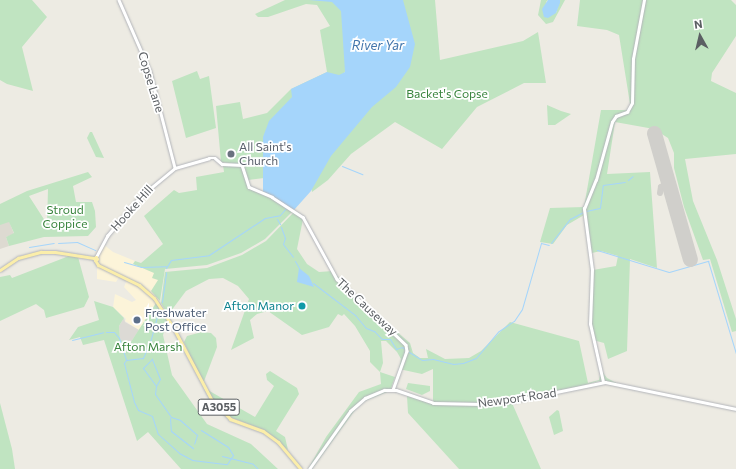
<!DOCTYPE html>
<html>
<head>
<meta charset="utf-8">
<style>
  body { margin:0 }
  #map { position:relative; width:736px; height:469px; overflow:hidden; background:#edebe3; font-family:Commissioner,sans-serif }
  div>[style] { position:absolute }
  .commercial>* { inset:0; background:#fcf4d9 }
  .industrial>* { inset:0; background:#dcdad5 }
  .education>* { inset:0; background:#dddad1 }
  .green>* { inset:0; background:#c0e4c1 }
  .water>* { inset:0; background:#a5d5fb }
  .stream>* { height:1px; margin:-0.5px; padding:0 0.5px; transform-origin:0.5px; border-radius:0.5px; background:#a5d5fb }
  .taxiway>* { height:6px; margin:-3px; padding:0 3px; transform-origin:3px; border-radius:3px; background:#d0cfcb }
  .runway>* { height:15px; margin:-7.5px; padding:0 7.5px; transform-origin:7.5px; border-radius:7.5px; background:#d0cfcb }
  .roads { filter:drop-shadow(0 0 1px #b3b5ba) drop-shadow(0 0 1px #b3b5ba) }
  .tertiary>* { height:2.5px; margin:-1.25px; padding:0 1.25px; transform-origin:1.25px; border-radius:1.25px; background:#fff }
  .secondary>* { height:3px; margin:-1.5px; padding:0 1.5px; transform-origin:1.5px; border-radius:1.5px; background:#fff }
  .primary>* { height:3px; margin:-1.5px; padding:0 1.5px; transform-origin:1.5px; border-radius:1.5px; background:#fbeeaa }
  .dots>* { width:11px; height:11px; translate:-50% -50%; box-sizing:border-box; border:2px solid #fff; border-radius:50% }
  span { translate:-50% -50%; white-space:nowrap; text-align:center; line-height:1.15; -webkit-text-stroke:3.5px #fff; paint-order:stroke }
  .shield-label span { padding:1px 3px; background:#fff; border:1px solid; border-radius:3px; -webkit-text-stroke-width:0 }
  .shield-label { font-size:11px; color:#5b5f63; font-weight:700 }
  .street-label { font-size:12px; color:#5b5f63 }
  .park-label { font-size:12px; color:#39843d }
  .worship-label { font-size:12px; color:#5b616d }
  .left { translate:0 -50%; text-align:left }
  .culture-label { font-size:12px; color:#0d838f }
  .right { translate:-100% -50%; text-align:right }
  .service-label { font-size:12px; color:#4e5e75 }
  .water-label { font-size:13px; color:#4376ac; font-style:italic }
  .north { position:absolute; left:680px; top:16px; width:40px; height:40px; -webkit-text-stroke:3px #fff; paint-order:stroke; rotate:352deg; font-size:11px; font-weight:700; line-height:16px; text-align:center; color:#5b5f63 }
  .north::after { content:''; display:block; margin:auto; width:14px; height:18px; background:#5b5f63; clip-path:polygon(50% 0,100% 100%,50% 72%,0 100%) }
</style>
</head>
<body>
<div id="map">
  <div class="commercial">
    <div style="clip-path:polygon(103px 244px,113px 252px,135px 261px,133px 264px,163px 272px,160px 301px,139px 330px,125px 321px,126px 319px,113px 307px,115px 294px,132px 302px,136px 300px,124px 287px,127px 280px,119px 277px,116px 282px,97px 279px,97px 260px)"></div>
  </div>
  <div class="industrial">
    <div style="clip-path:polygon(124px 318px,125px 322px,139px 330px,129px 345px,120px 339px,119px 326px)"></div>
  </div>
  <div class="education">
    <div style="clip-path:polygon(0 213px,9px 221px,14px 234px,6px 237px,9px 246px,0 249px)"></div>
  </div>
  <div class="green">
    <div style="clip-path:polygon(0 0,32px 0,47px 17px,22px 47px,33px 91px,7px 84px,0 80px)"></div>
    <div style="clip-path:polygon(285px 0,353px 0,374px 29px,263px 192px,264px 178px,248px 180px,243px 165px,221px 162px,216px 106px,240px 102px,243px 119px,267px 113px,291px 89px,327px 72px,320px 30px,330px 26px,317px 5px,306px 4px,268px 17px,258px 17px,255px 14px)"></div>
    <div style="clip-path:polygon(389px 0,435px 0,440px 60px,523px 41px,538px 32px,546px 83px,524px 83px,477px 107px,442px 149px,395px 122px,351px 154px,328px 180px,312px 192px,311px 183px)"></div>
    <div style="clip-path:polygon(541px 0,548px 0,546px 2px,556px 13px,560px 0,565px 0,553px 22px,546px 24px,538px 15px)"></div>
    <div style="clip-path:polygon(580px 0,643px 0,640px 15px,645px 0,731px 0,736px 5px,736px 36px,712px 73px,711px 81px,736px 93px,736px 154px,685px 159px,693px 201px,717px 260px,736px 319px,736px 331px,732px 332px,710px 259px,703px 260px,684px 207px,674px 168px,674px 153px,668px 138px,654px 129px,615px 122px,607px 174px,650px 172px,657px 268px,630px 259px,627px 351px,608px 359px,604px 343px,593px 340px,591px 324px,593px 270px,616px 266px,618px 256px,601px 251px,592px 253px,585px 210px,584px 215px,567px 225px,553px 244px,540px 242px,550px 208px,584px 207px,601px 110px,631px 110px,619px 35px,607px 30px,577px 26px)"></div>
    <div style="clip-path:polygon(197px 71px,200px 79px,209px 76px,216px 128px,186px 138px,172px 81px)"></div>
    <div style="clip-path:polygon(547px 105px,561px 111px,571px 114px,555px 125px,548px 125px)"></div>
    <div style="clip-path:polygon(90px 132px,92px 132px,104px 158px,96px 157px,87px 138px)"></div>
    <div style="clip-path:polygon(223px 165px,241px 166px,249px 189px,267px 195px,293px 211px,265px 239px,241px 253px,207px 265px,165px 269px,160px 301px,151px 291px,158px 280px,152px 278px,154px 273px,133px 264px,135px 261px,141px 263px,163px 244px,144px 216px,174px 190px,179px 193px,197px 190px,196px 177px,224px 172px)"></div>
    <div style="clip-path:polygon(evenodd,88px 172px,92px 177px,73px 186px,76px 202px,92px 202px,95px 211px,96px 227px,88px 236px,44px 237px,9px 246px,6px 237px,14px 233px,9px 222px,0 225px,0 204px,27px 191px,88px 172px,48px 189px,47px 224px,29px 196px,48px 189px)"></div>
    <div style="clip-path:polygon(294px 212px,303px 219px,297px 249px,307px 264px,319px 272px,333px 271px,355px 296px,410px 343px,413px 353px,420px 358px,428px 358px,426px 349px,445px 359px,469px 358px,481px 351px,510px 322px,579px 341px,588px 383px,599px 380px,601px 370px,607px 378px,620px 385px,599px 381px,574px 388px,485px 403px,433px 402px,433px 369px,422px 374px,399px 369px,401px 359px,397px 352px,386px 341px,381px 341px,383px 363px,380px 372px,395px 377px,390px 391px,367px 400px,358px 406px,312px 469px,308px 469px,326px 437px,359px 392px,381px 384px,380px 372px,370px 362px,370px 351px,355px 326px,344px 314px,342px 316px,338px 314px,329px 327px,302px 335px,268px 311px,257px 314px,250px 320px,254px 338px,231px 350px,249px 299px,238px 286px,223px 278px,209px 279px,186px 291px,168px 315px,161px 303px,165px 272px,207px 268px,242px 255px,266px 241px)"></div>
    <div style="clip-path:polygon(69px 256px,78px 257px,89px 297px,84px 307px,46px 318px,44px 310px,36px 304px,0 321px,0 277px,10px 275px,12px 278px)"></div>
    <div style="clip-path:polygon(94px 301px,113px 307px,124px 318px,119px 326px,120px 339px,129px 345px,156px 303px,168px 320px,163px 335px,172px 375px,207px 424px,251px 444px,278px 469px,181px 469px,148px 432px,137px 441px,104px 340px,83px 345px,80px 337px,69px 340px,78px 327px,99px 320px)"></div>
    <div style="clip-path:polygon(202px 332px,211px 333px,216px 338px,217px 347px,203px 384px,184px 342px,187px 336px)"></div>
    <div style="clip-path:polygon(270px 371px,297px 388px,299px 394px,276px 431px,285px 437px,288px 450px,264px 430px,230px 417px,212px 399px,206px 389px,255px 417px,274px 386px,267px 380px,266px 374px)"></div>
    <div style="clip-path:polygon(408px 383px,430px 386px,430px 391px,422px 395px,406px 389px)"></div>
    <div style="clip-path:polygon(407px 396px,442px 405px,483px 406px,512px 403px,541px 469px,459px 469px,408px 413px)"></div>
    <div style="clip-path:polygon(0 403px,12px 449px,15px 469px,0 469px)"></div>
    <div style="clip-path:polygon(557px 410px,559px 411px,563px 431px,554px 435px,549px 417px)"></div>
  </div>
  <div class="water">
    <div style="clip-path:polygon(309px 0,403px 0,415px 44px,410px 67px,396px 87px,372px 107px,331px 156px,311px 191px,294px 210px,263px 192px,263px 137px,269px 121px,292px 97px,291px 89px,327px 72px,339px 75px,345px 72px,341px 11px,332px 2px)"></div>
    <div style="clip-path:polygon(548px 0,560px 0,560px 3px,556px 13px,548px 18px,544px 17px,542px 9px)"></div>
    <div style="clip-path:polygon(299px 268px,309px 276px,314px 287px,297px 282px)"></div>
  </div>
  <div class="stream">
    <div style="left:342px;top:166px;width:22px;rotate:22deg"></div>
    <div style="left:628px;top:180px;width:6px;rotate:-39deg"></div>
    <div style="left:586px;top:211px;width:14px;rotate:-12deg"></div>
    <div style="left:600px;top:208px;width:23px;rotate:-83deg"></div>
    <div style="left:603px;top:185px;width:22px;rotate:-8deg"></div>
    <div style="left:277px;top:219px;width:6px;rotate:59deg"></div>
    <div style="left:281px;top:227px;width:12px;rotate:70deg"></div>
    <div style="left:285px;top:238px;width:6px;rotate:108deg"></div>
    <div style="left:283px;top:244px;width:16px;rotate:52deg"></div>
    <div style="left:58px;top:243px;width:19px;rotate:-3deg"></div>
    <div style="left:77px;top:242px;width:20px;rotate:24deg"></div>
    <div style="left:551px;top:243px;width:31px;rotate:-52deg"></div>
    <div style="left:570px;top:219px;width:15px;rotate:-28deg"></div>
    <div style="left:29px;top:247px;width:25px;rotate:-9deg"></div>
    <div style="left:597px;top:250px;width:75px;rotate:17deg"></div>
    <div style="left:669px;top:272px;width:41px;rotate:-15.8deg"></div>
    <div style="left:708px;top:261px;width:97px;rotate:73.2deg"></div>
    <div style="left:295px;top:261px;width:8px;rotate:60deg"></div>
    <div style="left:124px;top:262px;width:18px;rotate:16deg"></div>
    <div style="left:141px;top:267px;width:25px;rotate:-2deg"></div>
    <div style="left:166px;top:268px;width:9px;rotate:-58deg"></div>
    <div style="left:171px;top:260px;width:38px;rotate:-7deg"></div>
    <div style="left:209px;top:255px;width:67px;rotate:-33.5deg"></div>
    <div style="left:265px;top:218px;width:15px;rotate:-11deg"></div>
    <div style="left:280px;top:215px;width:9px;rotate:-49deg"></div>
    <div style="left:313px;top:283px;width:53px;rotate:37.3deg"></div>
    <div style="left:355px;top:315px;width:17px;rotate:50deg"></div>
    <div style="left:366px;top:328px;width:9px;rotate:21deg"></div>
    <div style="left:374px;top:331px;width:11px;rotate:45deg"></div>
    <div style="left:382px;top:339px;width:8px"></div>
    <div style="left:390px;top:339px;width:12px;rotate:59deg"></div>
    <div style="left:396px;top:349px;width:6px;rotate:-18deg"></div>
    <div style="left:402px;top:347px;width:4px;rotate:34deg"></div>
    <div style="left:162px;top:302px;width:30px;rotate:-82deg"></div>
    <div style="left:159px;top:309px;width:31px;rotate:105deg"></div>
    <div style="left:151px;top:339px;width:21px;rotate:113deg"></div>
    <div style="left:143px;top:358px;width:17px;rotate:173deg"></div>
    <div style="left:126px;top:360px;width:4px;rotate:124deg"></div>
    <div style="left:124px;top:363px;width:40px;rotate:75.6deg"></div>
    <div style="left:134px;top:402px;width:9px;rotate:63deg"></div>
    <div style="left:138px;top:410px;width:15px;rotate:23deg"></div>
    <div style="left:152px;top:416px;width:19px;rotate:72deg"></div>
    <div style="left:158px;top:434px;width:28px;rotate:42deg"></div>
    <div style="left:179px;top:453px;width:15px;rotate:28deg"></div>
    <div style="left:192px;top:460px;width:35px;rotate:7deg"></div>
    <div style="left:227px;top:464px;width:11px;rotate:-56deg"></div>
    <div style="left:233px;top:455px;width:9px;rotate:-122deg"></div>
    <div style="left:228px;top:447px;width:32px;rotate:-148deg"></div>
    <div style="left:106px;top:332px;width:8px"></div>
    <div style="left:114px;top:332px;width:8px;rotate:50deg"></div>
    <div style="left:119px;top:338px;width:23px;rotate:72deg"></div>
    <div style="left:72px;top:340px;width:32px;rotate:-14deg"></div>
    <div style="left:409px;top:352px;width:15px;rotate:32deg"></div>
    <div style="left:422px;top:360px;width:11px;rotate:-5deg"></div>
    <div style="left:433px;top:359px;width:21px;rotate:14deg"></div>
    <div style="left:453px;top:364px;width:10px;rotate:-6deg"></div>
    <div style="left:463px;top:363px;width:14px;rotate:-21deg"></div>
    <div style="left:476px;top:358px;width:35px;rotate:-50deg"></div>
    <div style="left:499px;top:331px;width:18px;rotate:-34deg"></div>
    <div style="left:514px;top:321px;width:14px;rotate:-56deg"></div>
    <div style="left:522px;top:309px;width:69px;rotate:-73.9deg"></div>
    <div style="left:541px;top:243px;width:8px;rotate:14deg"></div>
    <div style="left:156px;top:386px;width:8px;rotate:-60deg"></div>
    <div style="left:160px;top:379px;width:22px;rotate:-112deg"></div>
    <div style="left:152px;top:359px;width:13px;rotate:135deg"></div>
    <div style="left:143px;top:368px;width:22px;rotate:54deg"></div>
    <div style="left:156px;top:386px;width:8px;rotate:97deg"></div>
    <div style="left:155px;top:394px;width:28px;rotate:55deg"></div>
    <div style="left:171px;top:417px;width:9px;rotate:18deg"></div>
    <div style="left:180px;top:420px;width:23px;rotate:41deg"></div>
    <div style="left:197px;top:435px;width:9px;rotate:108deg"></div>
    <div style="left:170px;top:418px;width:13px;rotate:86deg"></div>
    <div style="left:171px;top:431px;width:28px;rotate:38deg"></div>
    <div style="left:222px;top:456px;width:32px;rotate:14deg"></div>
    <div style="left:253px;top:464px;width:7px;rotate:45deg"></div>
  </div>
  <div class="taxiway">
    <div style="left:660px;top:193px;width:6px;rotate:-81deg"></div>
    <div style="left:661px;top:187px;width:9px;rotate:-27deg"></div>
  </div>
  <div class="runway">
    <div style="left:654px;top:133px;width:131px;rotate:74.1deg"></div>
  </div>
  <div class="roads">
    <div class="tertiary">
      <div style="left:119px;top:0;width:77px;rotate:66.4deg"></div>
      <div style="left:150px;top:71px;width:100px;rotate:75.5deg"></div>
      <div style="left:96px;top:257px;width:24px;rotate:-62deg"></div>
      <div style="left:107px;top:236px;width:51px;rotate:-49.8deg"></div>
      <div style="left:140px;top:197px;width:45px;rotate:-39.6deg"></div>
      <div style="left:175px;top:168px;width:35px;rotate:-16deg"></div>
      <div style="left:209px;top:158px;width:6px"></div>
      <div style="left:215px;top:158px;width:9px;rotate:41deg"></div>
      <div style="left:222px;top:164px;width:20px;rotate:3deg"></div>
      <div style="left:242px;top:165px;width:23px;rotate:72deg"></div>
      <div style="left:249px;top:187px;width:25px;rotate:23deg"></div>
      <div style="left:272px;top:197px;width:37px;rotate:33deg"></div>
      <div style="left:303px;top:217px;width:71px;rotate:61.3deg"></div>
      <div style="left:337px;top:279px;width:95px;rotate:43.7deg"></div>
      <div style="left:406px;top:345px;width:6px;rotate:81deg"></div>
      <div style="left:407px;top:351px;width:41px;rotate:109.7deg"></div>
      <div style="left:603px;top:382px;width:59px;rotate:-102.6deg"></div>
      <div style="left:590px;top:324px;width:54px;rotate:-87.9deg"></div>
      <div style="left:592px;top:270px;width:62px;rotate:-97.5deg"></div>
      <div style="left:584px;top:209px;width:31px;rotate:-68deg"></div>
      <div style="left:596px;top:180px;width:60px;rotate:-74.6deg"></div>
      <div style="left:612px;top:122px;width:7px;rotate:-56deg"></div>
      <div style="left:616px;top:116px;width:12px;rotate:-20deg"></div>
      <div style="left:627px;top:112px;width:10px;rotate:-61deg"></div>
      <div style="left:632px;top:103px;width:44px;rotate:-88.7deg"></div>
      <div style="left:633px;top:59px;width:60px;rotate:-79.4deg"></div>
    </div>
    <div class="secondary">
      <div style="left:309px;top:469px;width:71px;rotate:-54.7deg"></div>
      <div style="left:350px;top:411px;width:20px;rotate:-41deg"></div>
      <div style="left:365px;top:398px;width:21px;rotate:-23deg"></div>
      <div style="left:384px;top:390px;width:12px"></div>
      <div style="left:396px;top:390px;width:39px;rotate:19deg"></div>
      <div style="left:433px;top:403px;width:48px;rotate:1.2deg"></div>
      <div style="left:481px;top:404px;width:31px;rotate:-6deg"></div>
      <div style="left:512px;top:401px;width:95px;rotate:-11.5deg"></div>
      <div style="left:605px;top:382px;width:134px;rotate:11.6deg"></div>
    </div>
    <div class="primary">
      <div style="left:96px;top:257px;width:2px;rotate:63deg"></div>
      <div style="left:97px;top:259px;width:2px;rotate:153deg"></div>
      <div style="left:95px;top:260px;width:2px;rotate:-117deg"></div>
      <div style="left:94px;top:258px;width:2px;rotate:-27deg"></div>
      <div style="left:95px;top:260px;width:6px;rotate:59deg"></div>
      <div style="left:98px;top:265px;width:46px;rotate:26deg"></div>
      <div style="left:139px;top:285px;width:20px;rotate:41deg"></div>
      <div style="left:154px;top:298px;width:37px;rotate:57deg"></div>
      <div style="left:174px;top:329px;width:79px;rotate:62.1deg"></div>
      <div style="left:211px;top:399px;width:28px;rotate:46deg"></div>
      <div style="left:230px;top:419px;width:35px;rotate:20deg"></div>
      <div style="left:263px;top:431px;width:19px;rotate:36deg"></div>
      <div style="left:278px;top:442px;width:35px;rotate:50deg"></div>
      <div style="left:0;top:270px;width:22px;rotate:-34deg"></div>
      <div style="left:18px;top:258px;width:24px;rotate:-15deg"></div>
      <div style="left:41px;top:252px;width:14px"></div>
      <div style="left:55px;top:252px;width:39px;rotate:9deg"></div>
    </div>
  </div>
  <div class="dots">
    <div style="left:231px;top:154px;background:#6b7280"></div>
    <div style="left:302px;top:306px;background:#0f9aa8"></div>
    <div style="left:137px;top:320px;background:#5c6f8a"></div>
  </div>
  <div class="shield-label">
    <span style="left:219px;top:407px">A3055</span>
  </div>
  <div class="street-label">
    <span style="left:151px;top:82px;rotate:73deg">Copse Lane</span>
    <span style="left:132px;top:208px;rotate:-48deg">Hooke Hill</span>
    <span style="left:367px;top:307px;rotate:43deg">The Causeway</span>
    <span style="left:517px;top:398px;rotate:-8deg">Newport Road</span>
  </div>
  <div class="park-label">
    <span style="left:447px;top:94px">Backet's Copse</span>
    <span style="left:65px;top:217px">Stroud<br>Coppice</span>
    <span style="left:148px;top:347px">Afton Marsh</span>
  </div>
  <div class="worship-label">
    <span class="left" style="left:239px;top:154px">All Saint's<br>Church</span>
  </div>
  <div class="culture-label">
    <span class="right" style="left:294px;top:306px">Afton Manor</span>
  </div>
  <div class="service-label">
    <span class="left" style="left:145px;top:320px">Freshwater<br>Post Office</span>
  </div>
  <div class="water-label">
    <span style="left:378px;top:45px">River Yar</span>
  </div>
  <div class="north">N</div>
</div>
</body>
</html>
